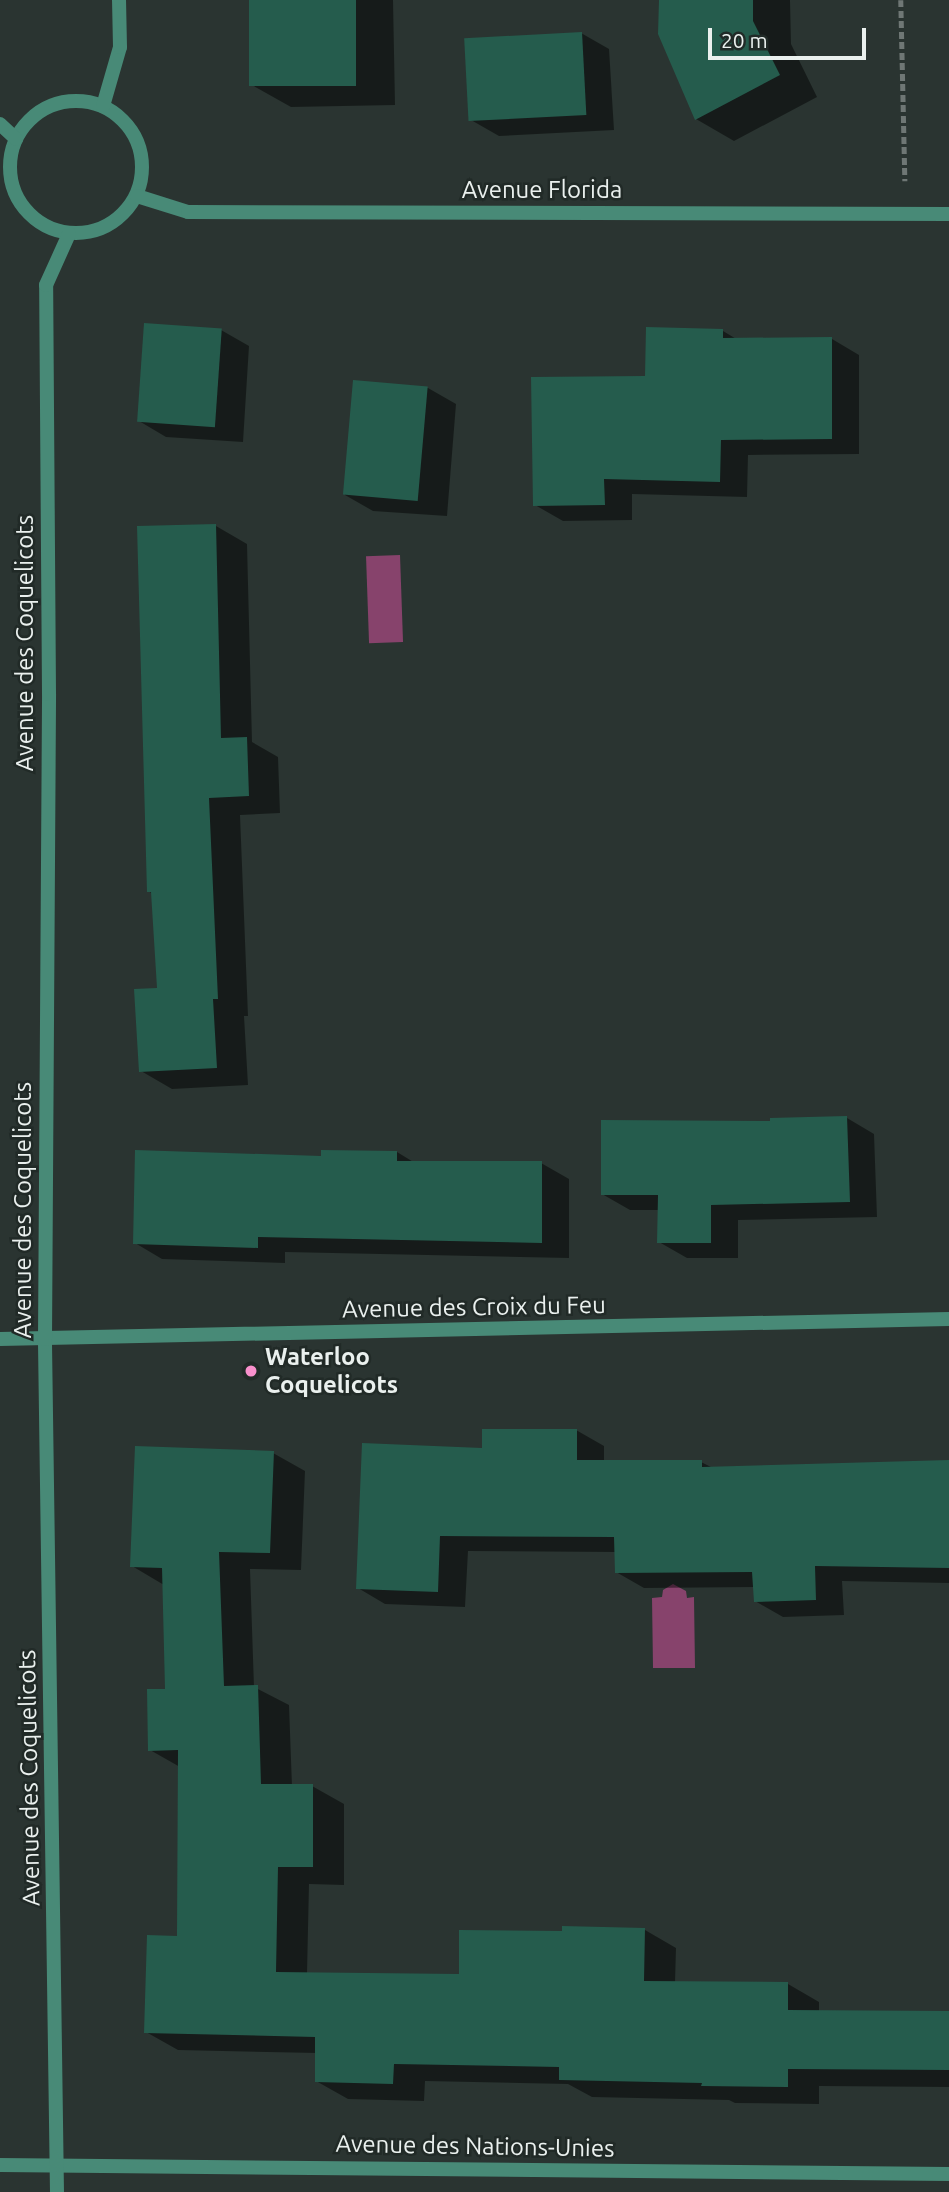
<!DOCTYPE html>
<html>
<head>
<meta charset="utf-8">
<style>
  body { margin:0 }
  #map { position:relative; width:949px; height:2192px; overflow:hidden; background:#2a3431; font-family:Ubuntu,sans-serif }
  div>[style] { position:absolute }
  .water>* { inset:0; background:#87436c; transform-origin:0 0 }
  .shadow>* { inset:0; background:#0007 }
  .building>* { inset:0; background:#255c4d; transform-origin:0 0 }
  .path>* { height:4.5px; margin-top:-2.25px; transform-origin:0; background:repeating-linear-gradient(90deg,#6f7775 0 7px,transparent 0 10.5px) }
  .minor>* { height:14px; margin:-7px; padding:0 7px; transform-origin:7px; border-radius:7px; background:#488a77 }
  .minor>.ring { margin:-7px; padding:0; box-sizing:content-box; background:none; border:14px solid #488a77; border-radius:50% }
  .dots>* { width:19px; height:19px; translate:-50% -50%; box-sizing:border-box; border:4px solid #212a27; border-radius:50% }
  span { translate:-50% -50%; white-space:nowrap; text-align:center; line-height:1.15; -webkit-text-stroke:5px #212a27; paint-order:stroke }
  .street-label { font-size:24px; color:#eaf0ee }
  .poi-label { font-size:24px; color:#eaf0ee; font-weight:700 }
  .left { translate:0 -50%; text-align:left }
  .scale { position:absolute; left:708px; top:28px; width:158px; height:32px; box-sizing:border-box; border:4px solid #eaf0ee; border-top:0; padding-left:9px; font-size:21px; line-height:24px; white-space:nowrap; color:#eaf0ee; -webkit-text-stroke:5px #212a27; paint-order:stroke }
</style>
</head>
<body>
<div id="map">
  <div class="water">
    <div style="left:400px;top:555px;width:87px;height:34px;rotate:88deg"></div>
    <div style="clip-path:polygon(673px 1584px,686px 1591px,687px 1598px,694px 1597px,695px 1668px,653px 1668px,652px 1598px,662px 1597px,663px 1590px)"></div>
  </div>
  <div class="shadow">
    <div style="clip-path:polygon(251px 0,393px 0,395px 105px,291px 107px,252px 85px)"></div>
    <div style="clip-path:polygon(661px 0,790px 0,791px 44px,817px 97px,734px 141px,696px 119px)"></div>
    <div style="clip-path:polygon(581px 33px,609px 49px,614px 130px,499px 136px,471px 120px)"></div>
    <div style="clip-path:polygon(221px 330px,249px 346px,243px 442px,166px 437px,139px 421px)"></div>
    <div style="clip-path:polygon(723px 331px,738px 340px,832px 339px,859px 355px,859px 454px,748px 455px,747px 497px,632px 494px,632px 520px,563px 521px,535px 505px,647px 378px)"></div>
    <div style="clip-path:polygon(354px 382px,428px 388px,456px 404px,447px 516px,373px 511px,345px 495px)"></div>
    <div style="clip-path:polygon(216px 526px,247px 544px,252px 742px,278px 757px,280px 813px,240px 815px,248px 1016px,244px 1016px,248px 1085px,172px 1089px,141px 1071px,159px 990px,153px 894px,148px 891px)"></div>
    <div style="clip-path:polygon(847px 1118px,874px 1134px,877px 1217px,738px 1220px,738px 1258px,687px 1258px,659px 1242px,659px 1210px,630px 1210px,602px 1194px,772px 1123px)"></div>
    <div style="clip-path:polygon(397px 1152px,415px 1163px,541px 1163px,569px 1179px,569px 1258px,285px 1252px,285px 1263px,162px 1259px,135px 1243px)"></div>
    <div style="clip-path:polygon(576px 1430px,604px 1446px,604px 1462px,701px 1462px,713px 1468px,949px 1462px,949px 1583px,842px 1581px,844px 1615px,783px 1617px,755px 1601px,755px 1587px,644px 1588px,616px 1572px,616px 1552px,468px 1551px,465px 1607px,385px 1604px,358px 1588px,484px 1450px)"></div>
    <div style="clip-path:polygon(273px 1453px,305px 1471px,301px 1570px,250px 1569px,254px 1687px,289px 1705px,292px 1786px,312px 1786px,344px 1804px,344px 1885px,309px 1884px,307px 1974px,461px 1976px,563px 1933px,645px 1930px,676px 1948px,675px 1983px,788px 1984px,819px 2002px,819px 2012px,949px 2012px,949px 2087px,819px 2086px,819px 2104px,735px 2103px,729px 2100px,592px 2097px,568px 2084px,425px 2081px,424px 2101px,348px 2099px,316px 2081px,317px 2053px,178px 2050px,146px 2032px,179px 1938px,180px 1767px,150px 1750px,167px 1690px,164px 1585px,132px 1566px)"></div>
  </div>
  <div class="building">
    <div style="left:249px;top:0;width:107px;height:86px"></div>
    <div style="clip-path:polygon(659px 0,753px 0,753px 21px,780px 75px,695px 120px,658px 34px)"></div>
    <div style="left:582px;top:32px;width:83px;height:118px;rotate:87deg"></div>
    <div style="left:144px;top:323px;width:78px;height:99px;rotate:4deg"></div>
    <div style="clip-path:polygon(646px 327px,723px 329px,723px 338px,832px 337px,832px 439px,721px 440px,720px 482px,604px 479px,605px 505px,533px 506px,531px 377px,645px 376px)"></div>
    <div style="left:353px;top:380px;width:75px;height:115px;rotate:5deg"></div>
    <div style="clip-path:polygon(216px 524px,221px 738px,247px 737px,249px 796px,209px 798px,218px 999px,213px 999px,217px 1068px,139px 1072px,134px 989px,157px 988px,151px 892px,147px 892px,137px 526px)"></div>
    <div style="clip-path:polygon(847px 1116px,850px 1202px,711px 1205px,711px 1243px,657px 1243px,658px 1195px,601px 1195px,601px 1120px,770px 1121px,770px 1118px)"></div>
    <div style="clip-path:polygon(135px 1150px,321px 1156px,321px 1150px,397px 1151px,397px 1161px,542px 1161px,542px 1243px,258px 1237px,258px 1248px,133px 1244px)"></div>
    <div style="clip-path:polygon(482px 1429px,577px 1429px,577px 1460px,702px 1460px,702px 1467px,949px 1460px,949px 1568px,815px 1566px,816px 1600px,754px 1602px,752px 1572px,615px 1573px,614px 1537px,440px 1536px,438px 1592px,356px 1589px,362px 1443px,482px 1448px)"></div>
    <div style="clip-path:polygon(135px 1446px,274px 1451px,270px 1553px,219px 1552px,224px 1686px,258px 1685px,261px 1784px,313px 1784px,313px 1867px,278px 1867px,276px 1972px,459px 1974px,459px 1930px,562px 1931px,562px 1926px,645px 1928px,644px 1981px,788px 1982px,788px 2010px,949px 2011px,949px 2070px,788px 2069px,788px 2087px,701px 2086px,702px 2083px,559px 2080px,559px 2067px,394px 2064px,393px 2084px,315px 2082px,315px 2037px,144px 2033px,147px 1935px,177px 1936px,178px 1750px,148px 1751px,147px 1689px,165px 1689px,162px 1568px,130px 1567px)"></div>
  </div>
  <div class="path">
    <div style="left:901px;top:0;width:181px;rotate:88.7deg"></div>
  </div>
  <div class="minor">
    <div class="ring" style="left:10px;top:101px;width:118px;height:118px"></div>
    <div style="left:103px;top:106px;width:61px;rotate:-73.9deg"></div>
    <div style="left:120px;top:47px;width:47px;rotate:-91.2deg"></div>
    <div style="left:0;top:124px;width:22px;rotate:43deg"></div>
    <div style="left:137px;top:196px;width:53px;rotate:17.4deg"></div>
    <div style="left:188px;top:212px;width:761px;rotate:0.15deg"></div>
    <div style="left:0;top:1339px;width:949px;rotate:-1.21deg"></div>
    <div style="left:0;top:2165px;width:949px;rotate:0.54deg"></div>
    <div style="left:57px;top:2192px;width:853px;rotate:-90.81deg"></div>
    <div style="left:45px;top:1339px;width:645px;rotate:-89.64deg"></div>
    <div style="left:49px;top:694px;width:409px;rotate:-90.4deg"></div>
    <div style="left:46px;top:285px;width:56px;rotate:-65.7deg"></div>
  </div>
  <div class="dots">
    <div style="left:251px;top:1371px;background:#f890cc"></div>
  </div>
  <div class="street-label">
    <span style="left:542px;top:190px">Avenue Florida</span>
    <span style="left:25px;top:643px;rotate:-90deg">Avenue des Coquelicots</span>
    <span style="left:23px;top:1210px;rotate:-90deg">Avenue des Coquelicots</span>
    <span style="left:474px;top:1307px;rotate:-1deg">Avenue des Croix du Feu</span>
    <span style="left:29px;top:1778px;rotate:-91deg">Avenue des Coquelicots</span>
    <span style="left:475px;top:2146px;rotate:1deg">Avenue des Nations-Unies</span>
  </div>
  <div class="poi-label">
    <span class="left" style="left:265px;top:1371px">Waterloo<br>Coquelicots</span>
  </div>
  <div class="scale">20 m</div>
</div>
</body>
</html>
